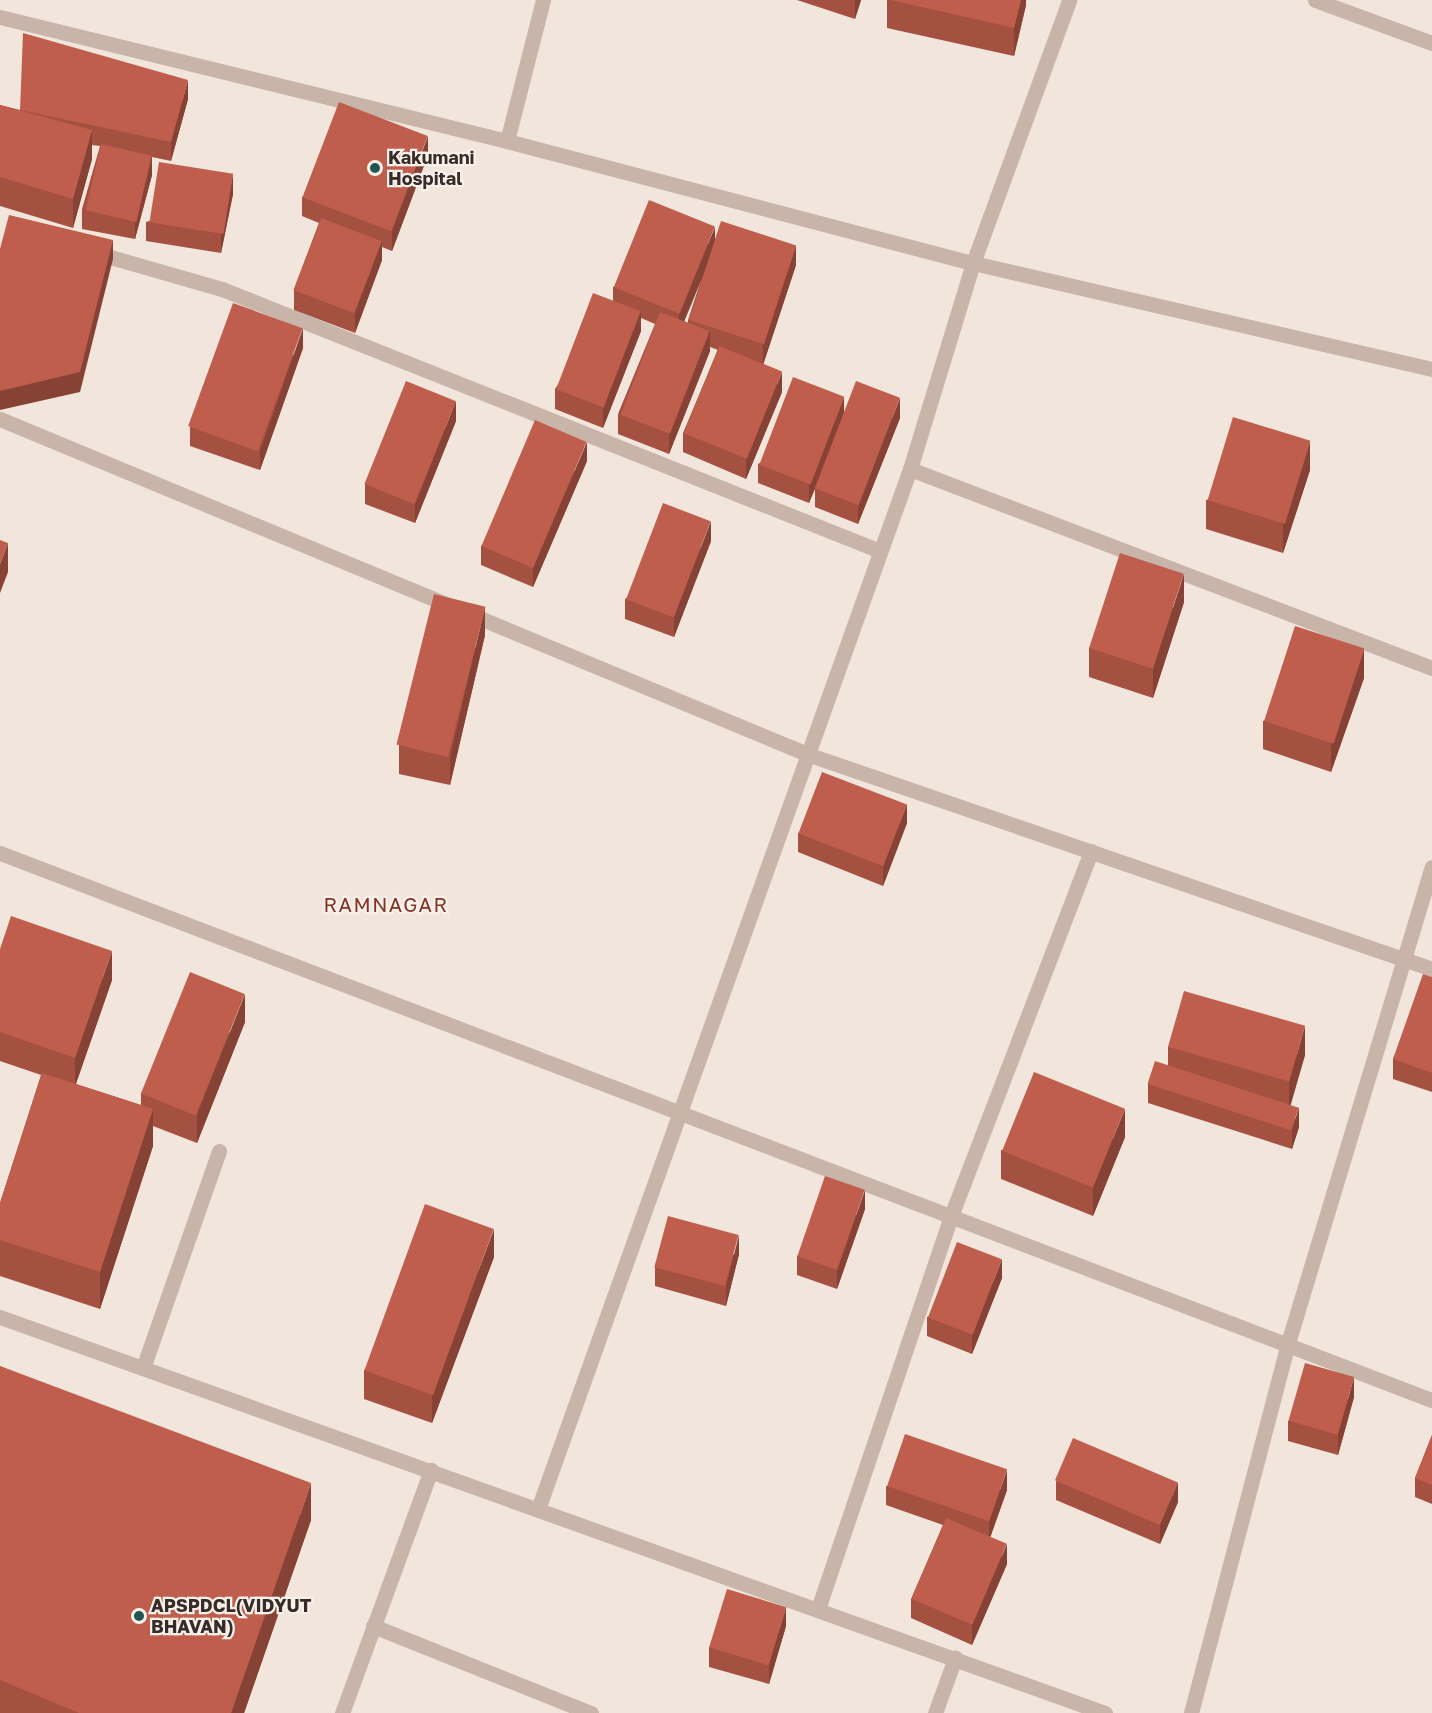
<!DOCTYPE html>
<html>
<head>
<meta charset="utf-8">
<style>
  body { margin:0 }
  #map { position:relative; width:1432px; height:1713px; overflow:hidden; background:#f1e5dc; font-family:"Golos Text",sans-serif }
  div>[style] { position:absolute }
  .minor>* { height:15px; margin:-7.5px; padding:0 7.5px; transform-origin:7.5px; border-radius:7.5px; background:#c8b4a9 }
  .wall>* { inset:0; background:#a45141 }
  .shaded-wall>* { inset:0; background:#864235 }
  .building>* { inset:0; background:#bf5e4c; transform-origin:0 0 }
  .dots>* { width:16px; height:16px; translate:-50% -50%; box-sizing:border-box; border:3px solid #f8f0e9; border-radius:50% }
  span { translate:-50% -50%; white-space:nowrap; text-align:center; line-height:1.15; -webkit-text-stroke:4.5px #f8f0e9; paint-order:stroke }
  .poi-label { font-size:18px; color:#352b28; font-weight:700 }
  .left { translate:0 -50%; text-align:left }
  .neighbourhood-label { font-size:20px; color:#803426; letter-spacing:1.5px }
</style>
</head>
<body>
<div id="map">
  <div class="minor">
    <div style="left:1315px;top:0;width:125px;rotate:20.2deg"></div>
    <div style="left:0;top:17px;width:522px;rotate:13.74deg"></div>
    <div style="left:507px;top:141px;width:482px;rotate:14.7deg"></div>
    <div style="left:973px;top:263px;width:471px;rotate:13deg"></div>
    <div style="left:507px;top:141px;width:146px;rotate:-75.7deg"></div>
    <div style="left:93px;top:252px;width:134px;rotate:16deg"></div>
    <div style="left:222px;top:289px;width:708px;rotate:21.71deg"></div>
    <div style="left:0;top:419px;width:874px;rotate:22.54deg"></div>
    <div style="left:807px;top:754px;width:661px;rotate:18.98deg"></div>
    <div style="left:910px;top:469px;width:559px;rotate:20.87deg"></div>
    <div style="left:0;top:853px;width:1533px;rotate:20.91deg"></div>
    <div style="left:0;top:1317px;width:1174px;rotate:19.72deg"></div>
    <div style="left:143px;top:1368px;width:230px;rotate:-70.7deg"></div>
    <div style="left:538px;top:1509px;width:1105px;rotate:-70.32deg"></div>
    <div style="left:910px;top:469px;width:215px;rotate:-73deg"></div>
    <div style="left:973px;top:263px;width:280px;rotate:-69.9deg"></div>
    <div style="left:818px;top:1609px;width:415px;rotate:-71.3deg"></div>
    <div style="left:951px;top:1216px;width:391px;rotate:-69deg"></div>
    <div style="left:373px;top:1626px;width:235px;rotate:21.8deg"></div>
    <div style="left:342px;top:1713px;width:259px;rotate:-69.9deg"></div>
    <div style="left:935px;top:1713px;width:59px;rotate:-70deg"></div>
    <div style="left:1191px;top:1713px;width:383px;rotate:-75.3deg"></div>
    <div style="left:1288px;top:1343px;width:497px;rotate:-73.2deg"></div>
  </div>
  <div class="wall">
    <div style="clip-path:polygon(797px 0,861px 0,855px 19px)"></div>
    <div style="clip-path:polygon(887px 0,1026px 0,1026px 5px,1014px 56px,887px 28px)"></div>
    <div style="clip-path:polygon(188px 99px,171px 161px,152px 157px,152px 175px,135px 239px,82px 229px,82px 209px,100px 146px,92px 145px,92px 159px,73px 228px,0 206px,0 105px,20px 110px)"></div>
    <div style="clip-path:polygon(428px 155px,392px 251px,382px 247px,382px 260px,355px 333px,294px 310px,294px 290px,319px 223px,302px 216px,302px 197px)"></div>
    <div style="clip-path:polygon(233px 194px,221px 253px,146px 241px,146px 222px)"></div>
    <div style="clip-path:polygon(evenodd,715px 241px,796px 265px,763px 365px,782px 392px,746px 479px,683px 452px,683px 433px,718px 350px,710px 347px,710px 351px,669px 454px,618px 434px,618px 414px,655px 324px,641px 318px,641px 331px,603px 428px,555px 409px,555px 389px,613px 301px,613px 287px,715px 241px,703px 274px,688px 320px,688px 323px,684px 321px,703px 274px)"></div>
    <div style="clip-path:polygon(303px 348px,260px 470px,190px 446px,190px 427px)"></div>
    <div style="clip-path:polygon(844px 412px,900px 418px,858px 524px,815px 507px,815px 489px,809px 503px,758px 483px,758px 464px)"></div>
    <div style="clip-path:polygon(456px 421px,415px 523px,365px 504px,365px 484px)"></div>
    <div style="clip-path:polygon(587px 461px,533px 587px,481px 565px,481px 546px)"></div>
    <div style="clip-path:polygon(1310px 470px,1283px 553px,1206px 529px,1206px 500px)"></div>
    <div style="clip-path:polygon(711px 541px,674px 637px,625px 619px,625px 599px)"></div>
    <div style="clip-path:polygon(1184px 602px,1153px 698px,1089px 677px,1089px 648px)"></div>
    <div style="clip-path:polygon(485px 635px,450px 785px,399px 774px,399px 745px)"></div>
    <div style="clip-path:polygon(1364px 678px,1331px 772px,1263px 749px,1263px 721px)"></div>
    <div style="clip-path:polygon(907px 823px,883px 886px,798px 852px,798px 833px)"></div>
    <div style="clip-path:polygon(0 949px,112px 980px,76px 1084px,141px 1105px,141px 1093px,245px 1022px,197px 1143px,153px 1126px,153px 1146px,100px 1309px,0 1276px,0 1203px,41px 1075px,0 1061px)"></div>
    <div style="clip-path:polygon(1432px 977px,1432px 1092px,1393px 1079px,1393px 1059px)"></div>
    <div style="clip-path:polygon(1168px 1047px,1305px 1055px,1290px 1105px,1299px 1127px,1292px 1149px,1148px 1103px,1148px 1084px,1168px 1065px)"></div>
    <div style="clip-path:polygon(1125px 1137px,1093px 1216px,1001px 1179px,1001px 1150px)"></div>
    <div style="clip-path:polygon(865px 1209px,837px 1289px,797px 1275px,797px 1256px)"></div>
    <div style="clip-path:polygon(739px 1254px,726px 1306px,655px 1286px,655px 1267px)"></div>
    <div style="clip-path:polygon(494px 1257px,432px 1423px,364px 1399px,364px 1370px)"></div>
    <div style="clip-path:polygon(1002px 1278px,972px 1354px,927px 1336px,927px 1317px)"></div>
    <div style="clip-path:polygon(0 1366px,311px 1520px,244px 1713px,0 1713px)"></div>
    <div style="clip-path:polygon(1354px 1397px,1338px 1455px,1288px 1441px,1288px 1421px)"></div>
    <div style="clip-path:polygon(1432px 1435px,1432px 1504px,1415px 1497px,1415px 1478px)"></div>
    <div style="clip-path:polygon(1056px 1481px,1178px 1502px,1160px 1544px,1056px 1500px)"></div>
    <div style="clip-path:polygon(886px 1486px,1007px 1490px,990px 1537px,1007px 1564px,972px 1645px,911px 1618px,911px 1599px,943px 1525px,886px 1505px)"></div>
    <div style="clip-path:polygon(786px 1626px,769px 1684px,709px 1667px,709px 1647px)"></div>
  </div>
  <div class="shaded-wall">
    <div style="clip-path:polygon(855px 0,861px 0,855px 19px)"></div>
    <div style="clip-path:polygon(1021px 0,1026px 0,1026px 5px,1014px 56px,1014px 28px)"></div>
    <div style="clip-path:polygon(188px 80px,188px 99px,171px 161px,171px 142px)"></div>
    <div style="clip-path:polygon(92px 130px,92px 159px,73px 228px,73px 199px)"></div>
    <div style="clip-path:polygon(428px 136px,428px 155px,392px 251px,392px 231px)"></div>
    <div style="clip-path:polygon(152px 156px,152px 175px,135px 239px,135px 219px)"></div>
    <div style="clip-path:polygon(233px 174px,233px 194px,221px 253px,221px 234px)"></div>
    <div style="clip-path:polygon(715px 227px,715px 247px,679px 334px,679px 314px)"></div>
    <div style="clip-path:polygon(113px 240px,113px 259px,80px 392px,0 410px,0 391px)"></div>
    <div style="clip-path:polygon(382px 241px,382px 260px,355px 333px,355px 313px)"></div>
    <div style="clip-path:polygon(796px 245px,796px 265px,763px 365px,763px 345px)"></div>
    <div style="clip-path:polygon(641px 311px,641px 331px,603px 428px,603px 408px)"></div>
    <div style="clip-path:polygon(303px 328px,303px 348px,260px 470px,260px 451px)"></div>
    <div style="clip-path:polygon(710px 331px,710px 351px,669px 454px,669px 434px)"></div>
    <div style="clip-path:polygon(782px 372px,782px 392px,746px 479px,746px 459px)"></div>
    <div style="clip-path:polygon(844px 397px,844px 416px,809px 503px,809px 484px)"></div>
    <div style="clip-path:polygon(900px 398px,900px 418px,858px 524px,858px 504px)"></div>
    <div style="clip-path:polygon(456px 401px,456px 421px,415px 523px,415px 504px)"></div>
    <div style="clip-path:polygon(1310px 441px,1310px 470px,1283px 553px,1283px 525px)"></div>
    <div style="clip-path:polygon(587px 442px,587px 461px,533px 587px,533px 568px)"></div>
    <div style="clip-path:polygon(711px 521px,711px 541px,674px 637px,674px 617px)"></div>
    <div style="clip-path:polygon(8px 543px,8px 572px,0 593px,0 564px)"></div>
    <div style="clip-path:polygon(1184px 574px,1184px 602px,1153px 698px,1153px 669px)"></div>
    <div style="clip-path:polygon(485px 607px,485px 635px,450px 785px,450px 757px)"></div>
    <div style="clip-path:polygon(1364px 649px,1364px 678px,1331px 772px,1331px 744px)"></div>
    <div style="clip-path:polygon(907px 804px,907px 823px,883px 886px,883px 866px)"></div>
    <div style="clip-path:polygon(112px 951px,112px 980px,75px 1086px,75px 1058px)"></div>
    <div style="clip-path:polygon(245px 994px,245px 1022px,197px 1143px,197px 1115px)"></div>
    <div style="clip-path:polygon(1305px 1026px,1305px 1055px,1289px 1111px,1289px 1082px)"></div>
    <div style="clip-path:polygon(1299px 1107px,1299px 1127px,1292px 1149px,1292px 1130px)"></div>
    <div style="clip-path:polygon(153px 1109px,153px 1146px,100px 1309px,100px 1272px)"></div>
    <div style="clip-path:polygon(1125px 1109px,1125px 1137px,1093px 1216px,1093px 1187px)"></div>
    <div style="clip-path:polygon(865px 1190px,865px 1209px,837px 1289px,837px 1270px)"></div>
    <div style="clip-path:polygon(494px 1229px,494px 1257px,432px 1423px,432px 1395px)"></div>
    <div style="clip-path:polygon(739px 1235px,739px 1254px,726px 1306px,726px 1286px)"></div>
    <div style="clip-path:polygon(1002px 1259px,1002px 1278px,972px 1354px,972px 1335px)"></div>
    <div style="clip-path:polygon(1354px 1377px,1354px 1397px,1338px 1455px,1338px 1435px)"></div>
    <div style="clip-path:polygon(1007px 1470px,1007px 1490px,989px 1541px,989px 1522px)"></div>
    <div style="clip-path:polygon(1178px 1482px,1178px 1502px,1160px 1544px,1160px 1524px)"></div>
    <div style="clip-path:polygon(311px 1483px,311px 1520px,244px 1713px,231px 1713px)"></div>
    <div style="clip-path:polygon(1007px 1544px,1007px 1564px,972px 1645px,972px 1625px)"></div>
    <div style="clip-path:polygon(786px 1607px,786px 1626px,769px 1684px,769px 1665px)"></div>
  </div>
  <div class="building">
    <div style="clip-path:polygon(891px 0,1021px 0,1014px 28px)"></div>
    <div style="clip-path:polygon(23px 33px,188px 80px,171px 142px,20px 110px)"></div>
    <div style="left:339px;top:102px;width:95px;height:102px;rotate:21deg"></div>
    <div style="clip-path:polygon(0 105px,92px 130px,73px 199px,0 177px)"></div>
    <div style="left:101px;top:144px;width:52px;height:68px;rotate:13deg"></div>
    <div style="left:159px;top:162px;width:75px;height:61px;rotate:9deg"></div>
    <div style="left:649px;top:200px;width:71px;height:94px;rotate:22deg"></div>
    <div style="clip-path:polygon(9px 215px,113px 240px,80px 372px,0 391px,0 249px)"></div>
    <div style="left:321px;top:218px;width:65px;height:77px;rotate:21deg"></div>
    <div style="left:721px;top:221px;width:79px;height:104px;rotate:18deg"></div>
    <div style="left:593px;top:293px;width:51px;height:103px;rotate:21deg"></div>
    <div style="left:233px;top:303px;width:74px;height:131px;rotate:20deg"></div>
    <div style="left:660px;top:312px;width:53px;height:110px;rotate:21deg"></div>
    <div style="left:719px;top:346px;width:68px;height:94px;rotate:22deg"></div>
    <div style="left:793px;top:377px;width:55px;height:94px;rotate:21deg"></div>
    <div style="left:406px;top:381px;width:54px;height:111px;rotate:22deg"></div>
    <div style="left:856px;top:381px;width:47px;height:115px;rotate:21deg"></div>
    <div style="left:1233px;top:417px;width:81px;height:87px;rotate:17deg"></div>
    <div style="left:535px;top:420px;width:56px;height:137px;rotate:23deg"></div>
    <div style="left:663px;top:503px;width:51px;height:103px;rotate:21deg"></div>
    <div style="clip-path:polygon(0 540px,8px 543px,0 564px)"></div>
    <div style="left:1120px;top:553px;width:67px;height:100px;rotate:18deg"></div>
    <div style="left:434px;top:594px;width:53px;height:155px;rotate:14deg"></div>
    <div style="left:1295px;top:626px;width:73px;height:100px;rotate:18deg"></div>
    <div style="left:822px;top:772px;width:91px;height:66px;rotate:21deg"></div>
    <div style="clip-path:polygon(11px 916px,112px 951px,75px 1058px,0 1032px,0 949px)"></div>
    <div style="left:190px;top:972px;width:59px;height:131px;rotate:22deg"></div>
    <div style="clip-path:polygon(1423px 974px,1432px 977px,1432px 1073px,1393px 1059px)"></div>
    <div style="left:1184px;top:991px;width:126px;height:58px;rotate:16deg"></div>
    <div style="left:1155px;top:1061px;width:151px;height:24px;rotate:18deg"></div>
    <div style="left:1034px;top:1072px;width:98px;height:85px;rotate:22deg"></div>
    <div style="clip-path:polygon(42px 1073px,153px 1109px,100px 1272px,0 1240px,0 1203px)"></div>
    <div style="left:825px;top:1176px;width:42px;height:85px;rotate:19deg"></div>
    <div style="left:425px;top:1204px;width:73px;height:177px;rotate:20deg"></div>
    <div style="left:668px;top:1216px;width:73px;height:53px;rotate:15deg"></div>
    <div style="left:957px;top:1242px;width:48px;height:81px;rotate:21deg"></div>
    <div style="left:1305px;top:1363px;width:51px;height:60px;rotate:16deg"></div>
    <div style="clip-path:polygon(0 1366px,311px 1483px,231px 1713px,79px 1713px,0 1680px)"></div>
    <div style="left:905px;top:1434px;width:108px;height:55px;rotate:19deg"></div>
    <div style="clip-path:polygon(1432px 1435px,1432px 1485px,1415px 1478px)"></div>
    <div style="left:1073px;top:1438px;width:114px;height:46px;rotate:23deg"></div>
    <div style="left:946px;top:1518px;width:66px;height:88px;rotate:23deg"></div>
    <div style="left:727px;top:1589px;width:62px;height:61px;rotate:17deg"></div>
  </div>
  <div class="dots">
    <div style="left:375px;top:168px;background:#205553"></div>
    <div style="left:139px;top:1616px;background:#205553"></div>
  </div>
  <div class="poi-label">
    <span class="left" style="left:388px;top:168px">Kakumani<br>Hospital</span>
    <span class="left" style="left:151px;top:1616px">APSPDCL(VIDYUT<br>BHAVAN)</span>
  </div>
  <div class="neighbourhood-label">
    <span style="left:386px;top:904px">RAMNAGAR</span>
  </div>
</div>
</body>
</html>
